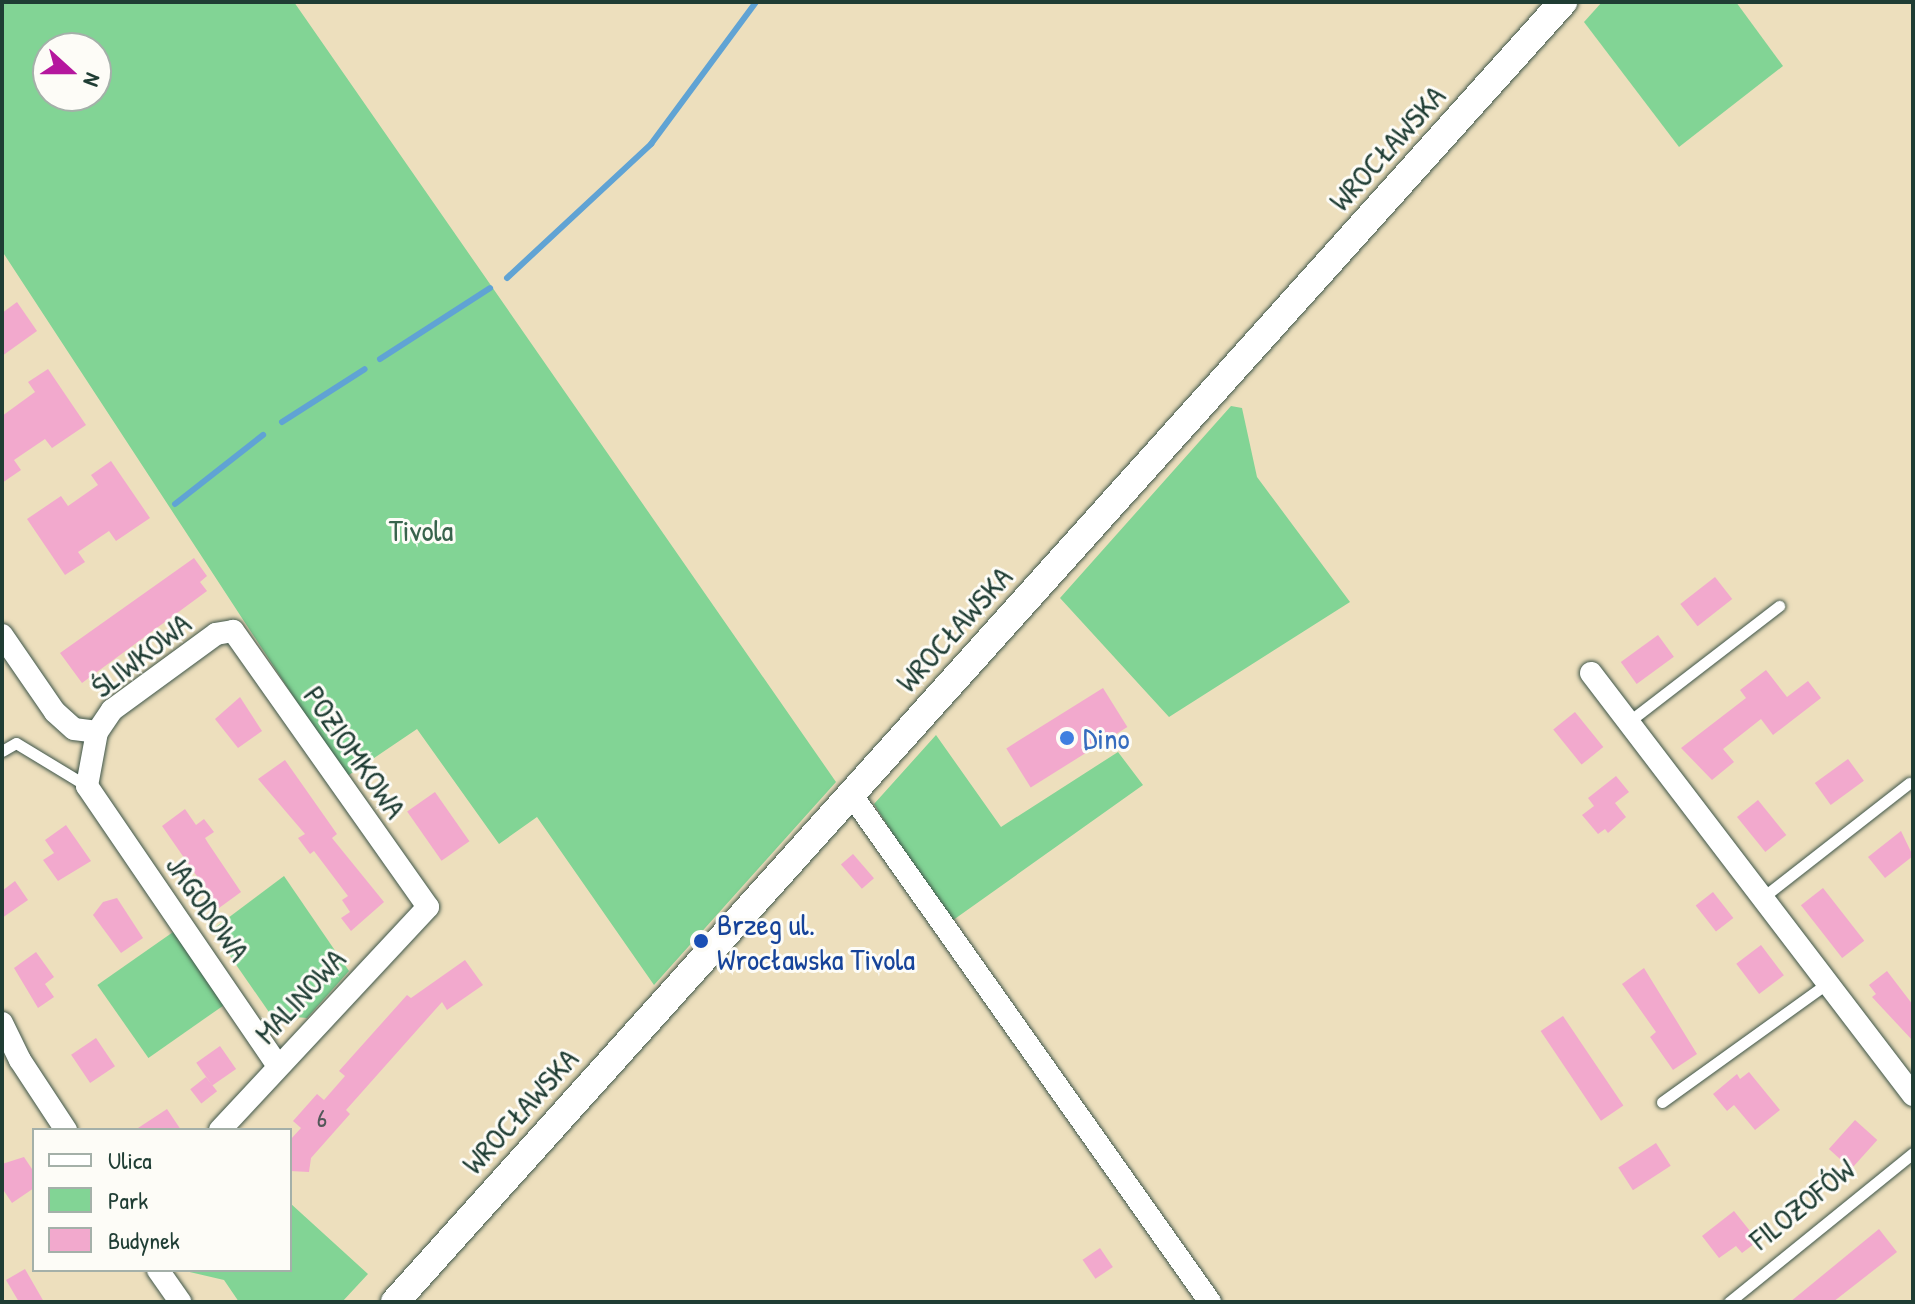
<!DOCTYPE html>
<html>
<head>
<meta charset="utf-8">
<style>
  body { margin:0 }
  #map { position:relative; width:1915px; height:1304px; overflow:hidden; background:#eddfbd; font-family:"Patrick Hand",sans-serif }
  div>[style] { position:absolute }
  .green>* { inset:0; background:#82d495; transform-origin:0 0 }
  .stream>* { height:6px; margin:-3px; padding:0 3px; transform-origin:3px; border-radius:3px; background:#60a3d4 }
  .building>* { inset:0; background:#f2a9cd; transform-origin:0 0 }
  .roads { filter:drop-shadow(0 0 2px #3e5549) drop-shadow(0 0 2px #3e5549) }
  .service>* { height:11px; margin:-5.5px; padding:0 5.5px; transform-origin:5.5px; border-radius:5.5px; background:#fff }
  .minor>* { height:22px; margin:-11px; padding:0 11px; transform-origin:11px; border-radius:11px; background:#fff }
  .tertiary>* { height:28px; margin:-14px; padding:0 14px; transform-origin:14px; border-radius:14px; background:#fff }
  .dots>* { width:22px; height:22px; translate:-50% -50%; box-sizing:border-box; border:4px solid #fdfcf7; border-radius:50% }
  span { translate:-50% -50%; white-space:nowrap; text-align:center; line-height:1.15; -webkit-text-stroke:6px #fdfcf7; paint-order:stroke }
  .number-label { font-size:26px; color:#54585a }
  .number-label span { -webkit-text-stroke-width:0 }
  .street-label { font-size:30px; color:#1f3d34 }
  .park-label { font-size:30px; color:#38634c }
  .shop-label { font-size:30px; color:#366cbe }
  .left { translate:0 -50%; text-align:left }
  .transit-label { font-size:30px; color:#164399 }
  .frame { position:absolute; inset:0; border:4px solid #1f3d34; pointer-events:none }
  .legend { position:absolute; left:32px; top:1128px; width:260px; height:144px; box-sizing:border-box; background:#fdfcf7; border:2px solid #a4b0a9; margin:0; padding:10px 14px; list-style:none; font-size:24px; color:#1f3d34 }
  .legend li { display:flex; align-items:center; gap:16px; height:40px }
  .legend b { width:40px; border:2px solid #a4b0a9 }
  .north { position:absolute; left:32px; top:32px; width:80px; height:80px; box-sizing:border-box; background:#fdfcf7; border:2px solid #a4b0a9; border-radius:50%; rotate:111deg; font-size:22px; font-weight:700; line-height:32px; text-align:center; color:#1f3d34 }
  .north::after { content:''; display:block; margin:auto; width:28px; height:36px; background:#b5179e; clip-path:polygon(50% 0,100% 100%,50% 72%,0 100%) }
</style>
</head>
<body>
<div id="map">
  <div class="green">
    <div style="clip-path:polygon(evenodd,2px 2px,294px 2px,836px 782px,654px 985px,537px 817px,499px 844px,417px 729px,346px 777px,2px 251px,2px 2px,48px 48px,96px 48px,96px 96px,48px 96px,48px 48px)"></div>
    <div style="clip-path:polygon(1602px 2px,1736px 2px,1783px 66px,1679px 147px,1584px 22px)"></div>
    <div style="clip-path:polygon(1231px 406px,1242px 408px,1257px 477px,1350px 602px,1169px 717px,1060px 598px)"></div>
    <div style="clip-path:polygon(936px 735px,1001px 827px,1118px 752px,1143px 785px,949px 923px,874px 804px)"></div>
    <div style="clip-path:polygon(284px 876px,349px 971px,307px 1018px,271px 1015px,212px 930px)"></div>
    <div style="left:176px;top:930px;width:89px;height:96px;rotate:55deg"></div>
    <div style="clip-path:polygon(290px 1203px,368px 1274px,342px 1302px,239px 1302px,224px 1280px,181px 1270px,290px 1270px)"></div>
  </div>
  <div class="stream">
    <div style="left:507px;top:278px;width:197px;rotate:-42.9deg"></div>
    <div style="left:651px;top:144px;width:177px;rotate:-53.5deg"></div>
    <div style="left:380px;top:359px;width:131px;rotate:-32.8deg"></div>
    <div style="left:282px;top:422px;width:98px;rotate:-32.6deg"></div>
    <div style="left:175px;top:504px;width:112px;rotate:-38.1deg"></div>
  </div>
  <div class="building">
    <div style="clip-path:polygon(17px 302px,37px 331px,2px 356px,2px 313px)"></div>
    <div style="clip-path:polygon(48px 369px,86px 425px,52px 448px,45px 439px,14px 460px,21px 470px,2px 483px,2px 416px,35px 392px,28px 382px)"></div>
    <div style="clip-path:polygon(111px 461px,150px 518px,116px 541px,109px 531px,78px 552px,85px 562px,65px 575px,27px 519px,61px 496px,68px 506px,98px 485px,91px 475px)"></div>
    <div style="clip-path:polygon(194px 558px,207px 576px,200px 582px,207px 591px,82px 683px,60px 653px)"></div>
    <div style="left:1715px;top:577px;width:28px;height:44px;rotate:52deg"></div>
    <div style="left:1658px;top:635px;width:27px;height:46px;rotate:54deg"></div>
    <div style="clip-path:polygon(1766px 670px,1787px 697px,1808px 681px,1821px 698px,1773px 735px,1761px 719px,1723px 749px,1734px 762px,1712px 780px,1681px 748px,1746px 698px,1740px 690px)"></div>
    <div style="left:1103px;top:688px;width:46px;height:114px;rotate:58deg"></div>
    <div style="clip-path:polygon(240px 697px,262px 731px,238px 748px,215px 719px)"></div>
    <div style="left:1575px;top:712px;width:45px;height:28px;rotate:51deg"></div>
    <div style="left:1848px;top:759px;width:27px;height:41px;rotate:54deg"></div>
    <div style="clip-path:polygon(285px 760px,337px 834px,332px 838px,384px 902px,351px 931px,341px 918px,350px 912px,342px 900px,348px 896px,314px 851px,310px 854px,298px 838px,305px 834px,258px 779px)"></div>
    <div style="clip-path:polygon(1616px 776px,1629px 792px,1615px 803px,1626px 817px,1608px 833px,1605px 829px,1598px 834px,1582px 815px,1594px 806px,1588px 798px)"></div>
    <div style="left:435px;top:792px;width:60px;height:34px;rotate:55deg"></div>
    <div style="left:1758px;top:800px;width:45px;height:27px;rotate:51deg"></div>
    <div style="clip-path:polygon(185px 809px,196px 825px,204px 819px,214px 832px,205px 838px,208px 843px,241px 892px,219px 908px,162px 826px)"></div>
    <div style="clip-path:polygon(66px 825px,91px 861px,58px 881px,43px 860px,54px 853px,45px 840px)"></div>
    <div style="clip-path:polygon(1901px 831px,1913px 856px,1885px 878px,1868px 857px)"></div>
    <div style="left:853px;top:854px;width:32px;height:16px;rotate:49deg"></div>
    <div style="clip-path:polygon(15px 881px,28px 900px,2px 918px,2px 891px)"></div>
    <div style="left:1823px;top:888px;width:67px;height:28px;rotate:52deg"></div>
    <div style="left:1713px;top:892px;width:33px;height:22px;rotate:52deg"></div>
    <div style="clip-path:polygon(117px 898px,143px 938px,121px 953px,93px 915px,103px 902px)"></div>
    <div style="left:1761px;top:945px;width:38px;height:31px;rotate:53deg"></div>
    <div style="clip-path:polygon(36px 952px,54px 977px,45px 984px,54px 997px,38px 1008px,14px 968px)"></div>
    <div style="clip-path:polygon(465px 960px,483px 985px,447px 1010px,442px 1002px,346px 1110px,350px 1114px,311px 1158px,309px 1172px,290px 1171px,290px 1140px,301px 1128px,293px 1121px,317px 1094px,324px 1100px,345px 1076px,339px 1071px,407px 995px,411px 998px)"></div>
    <div style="clip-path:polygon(1644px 968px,1697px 1054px,1673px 1070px,1650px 1037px,1656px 1032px,1622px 984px)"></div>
    <div style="clip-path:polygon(1887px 971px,1913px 1005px,1913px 1041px,1872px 997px,1876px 994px,1869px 985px)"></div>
    <div style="left:1563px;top:1016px;width:108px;height:27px;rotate:56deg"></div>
    <div style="left:96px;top:1038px;width:34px;height:30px;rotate:56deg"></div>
    <div style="left:220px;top:1046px;width:28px;height:29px;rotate:55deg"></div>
    <div style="clip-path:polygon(1749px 1072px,1780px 1110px,1755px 1130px,1734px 1105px,1727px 1111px,1713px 1094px,1737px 1074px,1740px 1079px)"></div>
    <div style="left:206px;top:1077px;width:18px;height:20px;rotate:52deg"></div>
    <div style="clip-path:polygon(167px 1109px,181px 1130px,135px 1130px)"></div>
    <div style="left:1855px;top:1120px;width:30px;height:39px;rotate:42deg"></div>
    <div style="left:1656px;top:1143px;width:27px;height:45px;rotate:57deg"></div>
    <div style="clip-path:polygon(24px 1157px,34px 1172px,34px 1188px,12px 1203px,2px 1188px,2px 1164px)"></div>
    <div style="clip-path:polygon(1734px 1211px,1758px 1241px,1742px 1253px,1736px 1246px,1719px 1258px,1702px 1236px)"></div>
    <div style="clip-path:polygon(1879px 1229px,1897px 1252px,1833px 1302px,1790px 1302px)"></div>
    <div style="left:1100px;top:1248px;width:23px;height:21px;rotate:56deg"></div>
    <div style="clip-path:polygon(25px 1269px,44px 1302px,19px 1302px,6px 1280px)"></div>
  </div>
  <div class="roads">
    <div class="service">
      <div style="left:1627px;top:723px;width:192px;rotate:-37.6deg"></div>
      <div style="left:2px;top:751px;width:16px;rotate:-30deg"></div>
      <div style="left:16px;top:743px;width:83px;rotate:31.2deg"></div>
      <div style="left:1762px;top:898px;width:187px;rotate:-38deg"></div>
      <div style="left:1662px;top:1102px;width:202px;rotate:-35.7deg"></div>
      <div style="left:1729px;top:1302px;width:237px;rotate:-39deg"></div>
    </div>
    <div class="minor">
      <div style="left:2px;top:635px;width:93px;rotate:55.5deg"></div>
      <div style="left:55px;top:712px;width:25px;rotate:42deg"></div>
      <div style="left:74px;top:729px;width:23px;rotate:7deg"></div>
      <div style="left:1591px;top:673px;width:531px;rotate:52.66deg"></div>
      <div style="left:851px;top:794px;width:622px;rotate:54.75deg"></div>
      <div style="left:2px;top:1023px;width:41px;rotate:64.1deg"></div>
      <div style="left:20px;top:1060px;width:84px;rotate:56.7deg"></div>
      <div style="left:220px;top:1130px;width:305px;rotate:-47deg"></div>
      <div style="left:428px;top:907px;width:338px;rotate:-125.2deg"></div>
      <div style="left:233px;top:631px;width:17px;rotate:170deg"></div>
      <div style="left:216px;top:634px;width:129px;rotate:143.8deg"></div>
      <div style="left:112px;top:710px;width:27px;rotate:124deg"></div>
      <div style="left:97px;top:732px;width:55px;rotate:100.5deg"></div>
      <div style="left:87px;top:786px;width:338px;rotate:55.7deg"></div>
      <div style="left:158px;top:1270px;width:39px;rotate:55deg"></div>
    </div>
    <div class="tertiary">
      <div style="left:395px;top:1302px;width:1748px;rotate:-48.06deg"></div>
    </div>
  </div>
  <div class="dots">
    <div style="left:1067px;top:738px;background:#3f7fe0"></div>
    <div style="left:701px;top:941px;background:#1a4fb4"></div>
  </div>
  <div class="number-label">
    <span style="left:322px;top:1118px">6</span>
  </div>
  <div class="street-label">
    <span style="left:1387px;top:148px;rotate:-48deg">WROCŁAWSKA</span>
    <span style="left:954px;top:629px;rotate:-48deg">WROCŁAWSKA</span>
    <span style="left:141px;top:655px;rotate:-38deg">ŚLIWKOWA</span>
    <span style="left:355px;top:752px;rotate:55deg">POZIOMKOWA</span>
    <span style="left:208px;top:908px;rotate:55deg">JAGODOWA</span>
    <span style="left:300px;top:996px;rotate:-47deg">MALINOWA</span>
    <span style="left:520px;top:1111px;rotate:-48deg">WROCŁAWSKA</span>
    <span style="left:1802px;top:1204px;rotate:-39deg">FILOZOFÓW</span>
  </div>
  <div class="park-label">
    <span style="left:421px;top:530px">Tivola</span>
  </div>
  <div class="shop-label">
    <span class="left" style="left:1083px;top:738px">Dino</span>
  </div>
  <div class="transit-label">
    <span class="left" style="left:717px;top:941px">Brzeg ul.<br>Wrocławska Tivola</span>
  </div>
  <div class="frame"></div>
  <ul class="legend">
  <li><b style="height:10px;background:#fff"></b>Ulica</li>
  <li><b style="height:22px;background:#82d495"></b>Park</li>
  <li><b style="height:22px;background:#f2a9cd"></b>Budynek</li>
  </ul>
  <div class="north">N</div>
</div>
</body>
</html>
